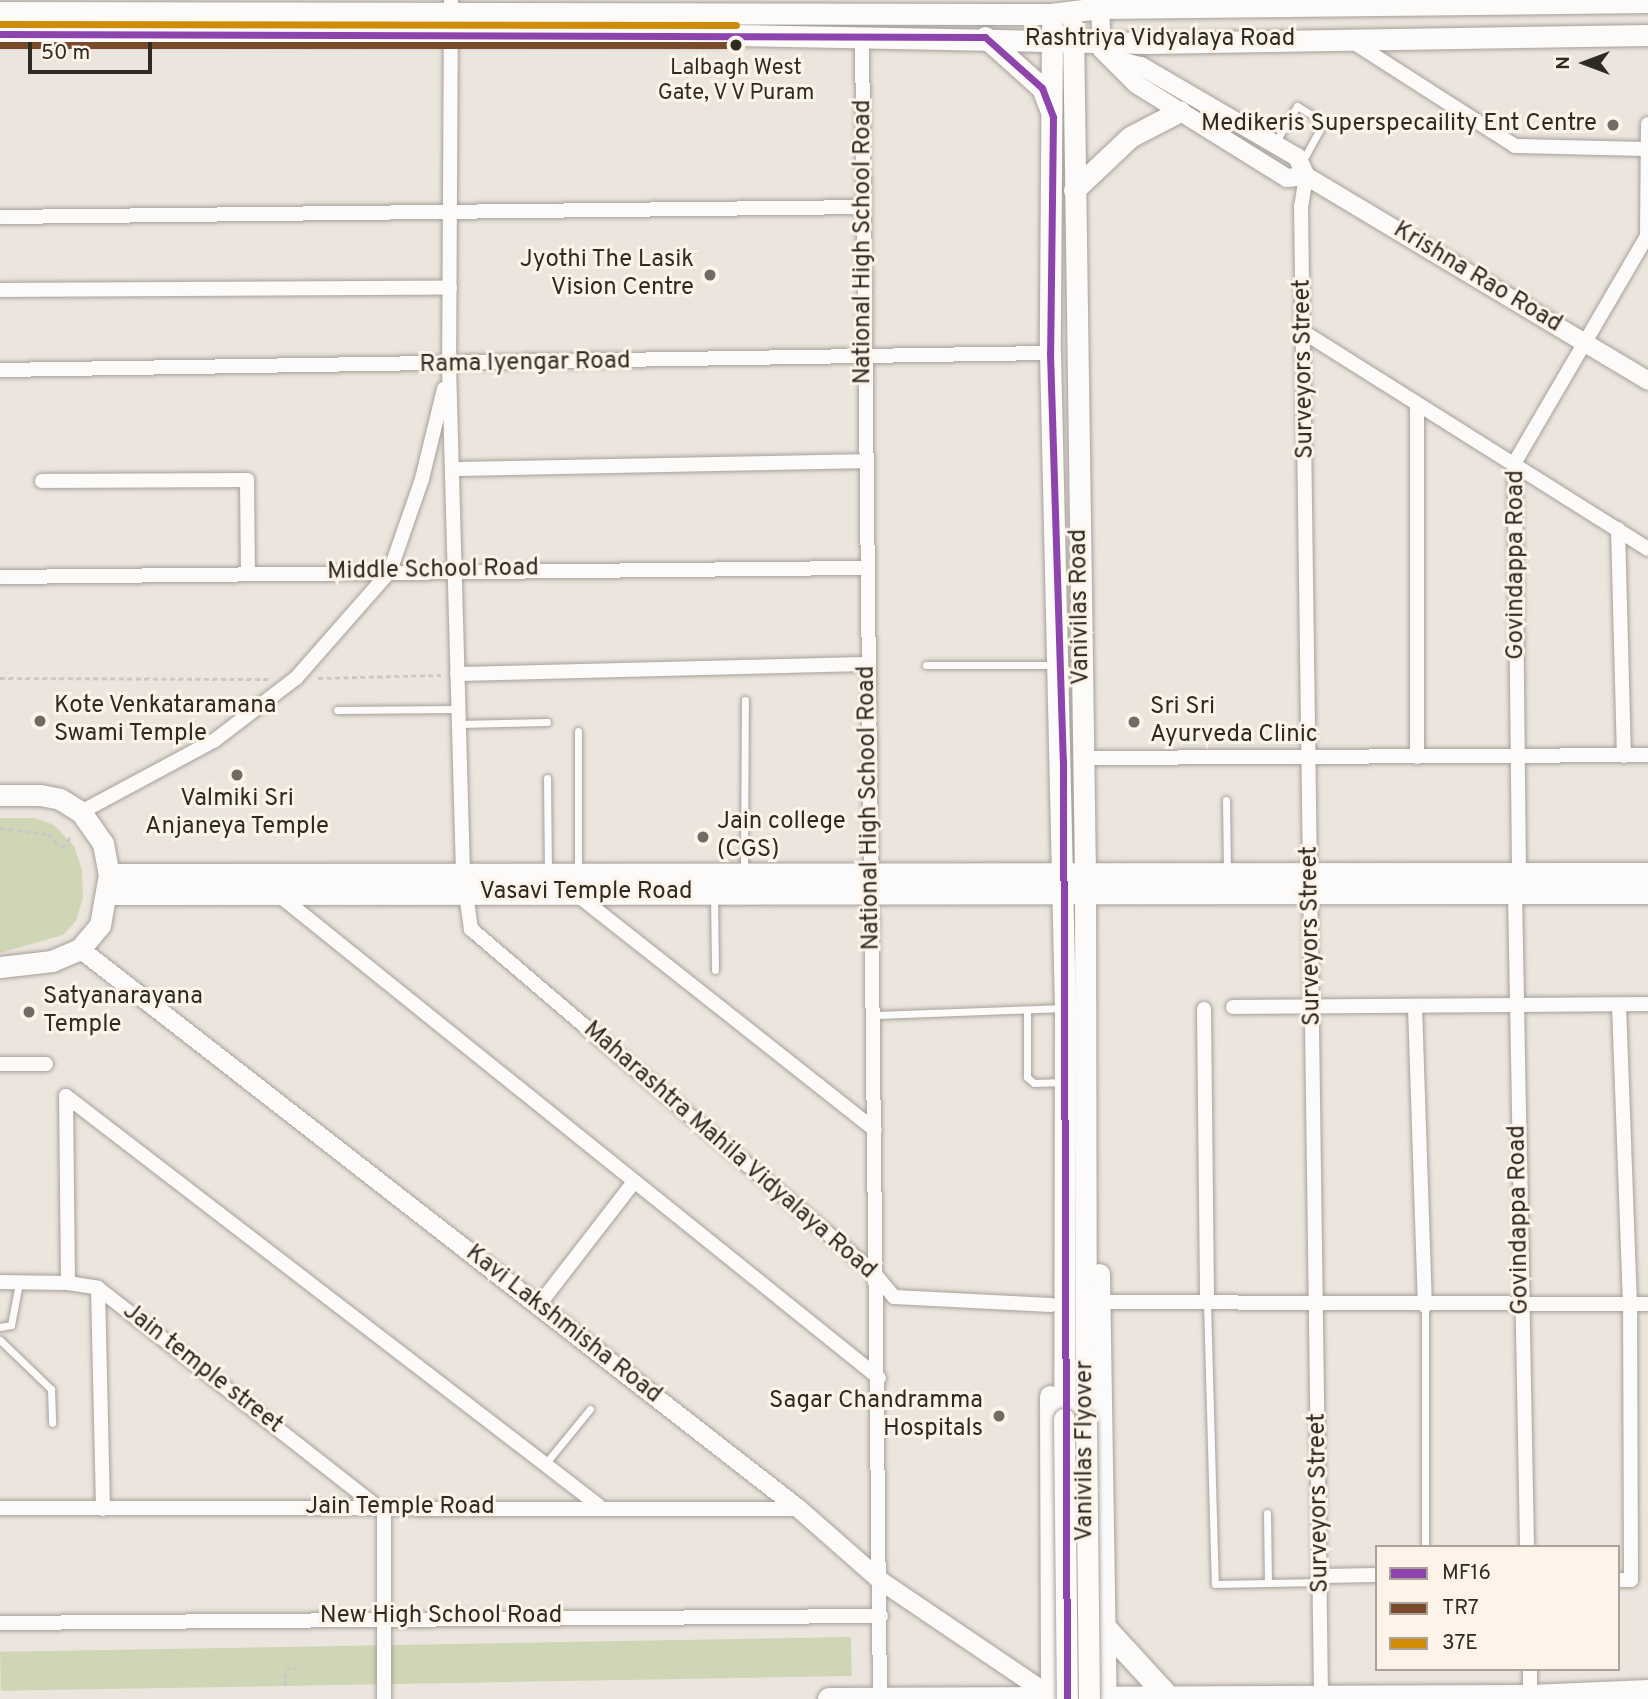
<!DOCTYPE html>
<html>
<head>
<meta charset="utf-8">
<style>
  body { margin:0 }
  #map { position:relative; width:1648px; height:1699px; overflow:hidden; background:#ece5de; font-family:Overpass,sans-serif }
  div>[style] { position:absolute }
  .green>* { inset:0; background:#cfd6b5; transform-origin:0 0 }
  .path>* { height:2.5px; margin-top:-1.25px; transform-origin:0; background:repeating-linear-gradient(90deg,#cac8c6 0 5px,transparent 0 8.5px) }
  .roads { filter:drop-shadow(0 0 2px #a6a09a) drop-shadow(0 0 2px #a6a09a) }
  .service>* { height:7px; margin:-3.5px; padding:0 3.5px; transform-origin:3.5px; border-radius:3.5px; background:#fcfbfa }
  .minor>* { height:14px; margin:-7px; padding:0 7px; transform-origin:7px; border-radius:7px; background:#fcfbfa }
  .tertiary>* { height:18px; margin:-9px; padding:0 9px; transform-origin:9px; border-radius:9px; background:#fcfbfa }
  .secondary>* { height:21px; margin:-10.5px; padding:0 10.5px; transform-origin:10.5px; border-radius:10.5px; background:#fcfbfa }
  .primary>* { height:23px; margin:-11.5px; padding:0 11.5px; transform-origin:11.5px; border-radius:11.5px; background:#fcfbfa }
  .bridges { filter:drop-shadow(0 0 2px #a6a09a) drop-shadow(0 0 2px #a6a09a) }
  .secondary-bridge>* { height:21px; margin:-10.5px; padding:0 10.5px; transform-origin:10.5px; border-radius:10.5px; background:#fcfbfa }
  .bus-1>* { height:7px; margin:-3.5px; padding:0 3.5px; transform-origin:3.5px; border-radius:3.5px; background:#8e44ad }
  .bus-2>* { height:7px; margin:-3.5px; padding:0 3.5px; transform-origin:3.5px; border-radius:3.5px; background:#7a4b2a }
  .bus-3>* { height:7px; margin:-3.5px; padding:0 3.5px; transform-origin:3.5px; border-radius:3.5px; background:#cf8d07 }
  .dots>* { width:19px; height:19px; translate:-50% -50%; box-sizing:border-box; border:4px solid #fef3e8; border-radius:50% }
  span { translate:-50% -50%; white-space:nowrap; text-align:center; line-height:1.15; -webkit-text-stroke:6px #fef3e8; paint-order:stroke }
  .bus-label { font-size:22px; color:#2e2a24 }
  .street-label { font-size:24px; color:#2e2a24 }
  .poi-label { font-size:24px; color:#2e2a24 }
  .right { translate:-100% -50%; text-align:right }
  .left { translate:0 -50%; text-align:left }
  .legend { position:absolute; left:1375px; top:1545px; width:245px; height:126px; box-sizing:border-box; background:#fef3e8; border:2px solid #aba39a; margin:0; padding:9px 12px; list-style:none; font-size:21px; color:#2e2a24 }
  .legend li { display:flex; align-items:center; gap:14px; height:35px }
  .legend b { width:35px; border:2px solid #aba39a }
  .north { position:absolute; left:1550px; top:28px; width:70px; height:70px; -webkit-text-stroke:5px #fef3e8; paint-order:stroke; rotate:270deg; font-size:19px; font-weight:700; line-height:28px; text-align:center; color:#2e2a24 }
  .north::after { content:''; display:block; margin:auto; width:24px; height:32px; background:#2e2a24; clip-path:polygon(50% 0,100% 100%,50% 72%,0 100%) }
  .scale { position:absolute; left:28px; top:42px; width:124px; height:32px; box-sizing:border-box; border:4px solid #2e2a24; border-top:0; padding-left:9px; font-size:21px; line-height:24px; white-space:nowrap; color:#2e2a24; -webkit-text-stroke:5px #fef3e8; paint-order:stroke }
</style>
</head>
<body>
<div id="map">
  <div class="green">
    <div style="clip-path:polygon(0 818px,35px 818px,54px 825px,74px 846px,82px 870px,83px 898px,76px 921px,63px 935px,0 953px)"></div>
    <div style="left:851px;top:1637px;width:39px;height:851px;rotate:89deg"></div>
  </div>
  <div class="path">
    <div style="left:0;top:678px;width:270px;rotate:0.2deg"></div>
    <div style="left:318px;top:678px;width:123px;rotate:-1.4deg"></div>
    <div style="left:0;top:828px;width:48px;rotate:7.1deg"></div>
    <div style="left:48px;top:834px;width:20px;rotate:45deg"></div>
    <div style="left:62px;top:848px;width:15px;rotate:-53deg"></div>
    <div style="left:285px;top:1686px;width:17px;rotate:-90deg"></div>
    <div style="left:285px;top:1669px;width:12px"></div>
  </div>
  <div class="roads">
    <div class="service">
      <div style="left:1275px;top:143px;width:43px;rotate:-59.3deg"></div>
      <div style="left:1297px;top:106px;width:31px;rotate:31deg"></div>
      <div style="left:1324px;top:122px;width:46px;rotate:118.8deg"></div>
      <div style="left:926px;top:665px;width:129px"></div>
      <div style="left:337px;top:710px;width:121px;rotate:-0.5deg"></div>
      <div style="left:459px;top:724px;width:88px;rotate:-1.3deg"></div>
      <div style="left:578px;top:731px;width:142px;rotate:90deg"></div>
      <div style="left:547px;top:778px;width:95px;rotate:89.4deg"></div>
      <div style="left:1226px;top:800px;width:70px;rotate:89.2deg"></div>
      <div style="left:744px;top:873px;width:173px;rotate:-89.7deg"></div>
      <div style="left:714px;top:897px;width:73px;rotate:89.2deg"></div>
      <div style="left:1027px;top:1012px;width:65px;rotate:90deg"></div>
      <div style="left:1027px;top:1077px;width:9px;rotate:41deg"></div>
      <div style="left:1034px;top:1083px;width:30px;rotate:-2deg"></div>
      <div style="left:873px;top:1015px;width:188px;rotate:-2.1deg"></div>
      <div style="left:1207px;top:1303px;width:281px;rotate:88.4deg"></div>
      <div style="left:1215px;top:1584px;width:106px;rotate:-1.1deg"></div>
      <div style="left:1425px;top:1306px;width:241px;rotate:90deg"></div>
      <div style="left:0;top:1327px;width:11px;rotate:-10deg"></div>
      <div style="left:11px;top:1325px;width:43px;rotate:-79.2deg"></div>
      <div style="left:0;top:1340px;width:71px;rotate:43.9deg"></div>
      <div style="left:51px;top:1389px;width:34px;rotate:88deg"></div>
      <div style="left:545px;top:1464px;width:71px;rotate:-50.7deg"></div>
      <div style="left:1267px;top:1513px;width:70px;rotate:89.2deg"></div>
    </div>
    <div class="minor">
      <div style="left:451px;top:0;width:366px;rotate:90.3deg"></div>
      <div style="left:449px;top:366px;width:507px;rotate:88.42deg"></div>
      <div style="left:463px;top:873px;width:57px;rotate:81.9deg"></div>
      <div style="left:471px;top:929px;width:530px;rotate:40.48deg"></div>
      <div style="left:874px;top:1273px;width:31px;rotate:50deg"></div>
      <div style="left:894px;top:1297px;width:157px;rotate:2.9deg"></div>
      <div style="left:862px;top:36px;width:1663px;rotate:89.38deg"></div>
      <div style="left:1350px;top:40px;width:196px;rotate:32.7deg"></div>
      <div style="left:1515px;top:146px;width:133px;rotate:1.3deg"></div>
      <div style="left:1306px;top:176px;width:30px;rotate:99deg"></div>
      <div style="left:1301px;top:206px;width:1490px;rotate:89.23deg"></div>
      <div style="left:0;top:217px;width:863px;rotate:-0.66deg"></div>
      <div style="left:0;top:290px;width:450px;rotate:-0.3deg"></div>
      <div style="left:1305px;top:333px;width:405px;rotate:32.2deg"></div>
      <div style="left:0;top:370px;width:1050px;rotate:-0.93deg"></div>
      <div style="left:452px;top:469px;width:413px;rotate:-1.1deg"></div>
      <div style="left:42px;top:481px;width:205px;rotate:-0.3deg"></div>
      <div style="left:247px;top:480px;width:94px;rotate:89.4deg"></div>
      <div style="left:1618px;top:529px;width:227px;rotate:88.5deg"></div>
      <div style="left:0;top:577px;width:866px;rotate:-0.6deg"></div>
      <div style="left:457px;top:674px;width:410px;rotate:-1.4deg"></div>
      <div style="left:1417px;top:757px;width:352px;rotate:-90deg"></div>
      <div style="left:1083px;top:758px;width:565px;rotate:-0.3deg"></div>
      <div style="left:81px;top:812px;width:152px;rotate:-28.2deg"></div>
      <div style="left:215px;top:740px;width:102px;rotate:-37.4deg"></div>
      <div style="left:296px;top:678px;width:142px;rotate:-48.7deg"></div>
      <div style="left:390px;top:571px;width:97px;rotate:-70.8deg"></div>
      <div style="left:422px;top:479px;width:93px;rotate:-76.3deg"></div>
      <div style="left:1519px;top:873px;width:411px;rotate:-90.6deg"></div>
      <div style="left:1515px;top:462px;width:262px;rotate:-59.7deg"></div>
      <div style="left:1647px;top:236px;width:112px;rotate:-89.5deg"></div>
      <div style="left:275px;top:892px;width:775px;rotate:38.82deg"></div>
      <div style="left:575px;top:893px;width:382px;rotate:38.3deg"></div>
      <div style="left:1515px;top:893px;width:654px;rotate:88.95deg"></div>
      <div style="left:1233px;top:1007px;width:415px;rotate:-0.4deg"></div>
      <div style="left:1415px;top:1007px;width:299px;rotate:88.1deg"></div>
      <div style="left:1204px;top:1009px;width:294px;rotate:89.4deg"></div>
      <div style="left:0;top:1064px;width:46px"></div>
      <div style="left:0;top:1282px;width:68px;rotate:0.8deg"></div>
      <div style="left:68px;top:1283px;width:30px;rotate:9deg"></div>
      <div style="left:98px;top:1288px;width:363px;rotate:38.1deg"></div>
      <div style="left:384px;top:1512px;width:187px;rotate:90deg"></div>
      <div style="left:68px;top:1283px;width:187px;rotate:-90.6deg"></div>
      <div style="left:66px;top:1096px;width:671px;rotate:37.55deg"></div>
      <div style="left:98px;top:1288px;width:221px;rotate:88.7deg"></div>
      <div style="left:1100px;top:1302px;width:548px;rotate:0.21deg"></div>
      <div style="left:538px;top:1306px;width:155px;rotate:-52.3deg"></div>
      <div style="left:0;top:1508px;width:799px;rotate:0.07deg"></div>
      <div style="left:1321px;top:1576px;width:56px;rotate:-1deg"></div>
      <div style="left:1618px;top:1580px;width:13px"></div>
      <div style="left:1631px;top:1580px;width:275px;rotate:-90.2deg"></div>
      <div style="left:1630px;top:1305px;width:300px;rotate:-92.1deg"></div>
      <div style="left:0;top:1623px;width:881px;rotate:-0.46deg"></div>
      <div style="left:1530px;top:1669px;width:27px;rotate:90deg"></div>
    </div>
    <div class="tertiary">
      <div style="left:1100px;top:8px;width:42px;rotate:87.3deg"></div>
      <div style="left:1102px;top:50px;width:48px;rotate:45deg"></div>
      <div style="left:1136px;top:84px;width:178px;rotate:31.9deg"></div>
      <div style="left:1287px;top:178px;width:19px;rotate:-6deg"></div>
      <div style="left:1306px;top:176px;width:399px;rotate:30.9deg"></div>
      <div style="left:1112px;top:59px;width:30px;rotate:14deg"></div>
      <div style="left:1141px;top:66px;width:181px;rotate:30.3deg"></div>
      <div style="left:1297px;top:157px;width:21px;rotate:65deg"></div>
      <div style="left:80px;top:949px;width:911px;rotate:37.91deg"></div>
      <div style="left:799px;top:1509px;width:109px;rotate:41.3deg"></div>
      <div style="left:881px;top:1581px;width:205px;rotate:34.1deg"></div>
    </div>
    <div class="secondary">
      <div style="left:0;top:12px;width:1051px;rotate:0.11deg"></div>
      <div style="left:1051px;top:14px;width:49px;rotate:-7deg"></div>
      <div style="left:1100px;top:8px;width:548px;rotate:-0.63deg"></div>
      <div style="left:1052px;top:27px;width:326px;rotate:90.4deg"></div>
      <div style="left:1050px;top:353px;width:655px;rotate:88.69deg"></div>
      <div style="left:1065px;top:1008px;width:411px;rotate:90.1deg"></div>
      <div style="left:1073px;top:27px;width:846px;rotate:89.19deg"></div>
      <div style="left:1085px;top:873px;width:547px;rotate:89.9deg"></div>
      <div style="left:0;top:34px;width:736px;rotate:0.08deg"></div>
      <div style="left:736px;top:35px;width:411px;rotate:1.1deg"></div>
      <div style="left:1147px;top:43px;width:501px;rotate:-0.91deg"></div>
      <div style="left:985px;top:37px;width:76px;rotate:41.8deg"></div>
      <div style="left:1042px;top:88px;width:22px;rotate:69deg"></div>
      <div style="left:1074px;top:190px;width:77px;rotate:-43.4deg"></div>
      <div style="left:1130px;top:137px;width:56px;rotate:-27.5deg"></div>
      <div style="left:0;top:795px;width:40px"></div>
      <div style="left:40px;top:795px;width:20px;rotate:11deg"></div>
      <div style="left:60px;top:799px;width:25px;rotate:32deg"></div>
      <div style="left:81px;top:812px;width:39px;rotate:55deg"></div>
      <div style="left:103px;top:844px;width:31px;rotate:79deg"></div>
      <div style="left:109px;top:874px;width:52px;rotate:100deg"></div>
      <div style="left:100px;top:925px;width:31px;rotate:130deg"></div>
      <div style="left:80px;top:949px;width:30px;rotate:157deg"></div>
      <div style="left:52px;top:961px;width:52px;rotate:173.4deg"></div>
      <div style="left:109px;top:874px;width:1539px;rotate:-0.04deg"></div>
      <div style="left:109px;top:894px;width:1539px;rotate:-0.04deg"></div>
      <div style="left:1099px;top:1274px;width:425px;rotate:89.1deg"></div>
      <div style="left:1050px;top:1396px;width:303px;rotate:89.8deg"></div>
    </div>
    <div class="primary">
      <div style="left:1104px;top:1627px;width:96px;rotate:47.5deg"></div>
      <div style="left:829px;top:1699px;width:701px;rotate:-0.25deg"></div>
      <div style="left:1530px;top:1696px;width:118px;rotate:-2.4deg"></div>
    </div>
  </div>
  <div class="bridges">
    <div class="secondary-bridge">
      <div style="left:1064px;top:1419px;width:280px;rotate:89.4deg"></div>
      <div style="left:1086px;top:1420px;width:279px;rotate:89.4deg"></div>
    </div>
  </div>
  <div class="bus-1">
    <div style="left:0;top:34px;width:985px;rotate:0.17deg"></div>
    <div style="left:985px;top:37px;width:76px;rotate:41.8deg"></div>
    <div style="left:1042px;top:88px;width:31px;rotate:69deg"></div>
    <div style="left:1053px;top:117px;width:236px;rotate:90.7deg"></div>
    <div style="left:1050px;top:353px;width:407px;rotate:88.2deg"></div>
    <div style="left:1063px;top:760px;width:939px;rotate:89.76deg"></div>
  </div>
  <div class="bus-2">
    <div style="left:0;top:45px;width:736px"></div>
  </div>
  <div class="bus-3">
    <div style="left:0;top:24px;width:736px;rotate:0.08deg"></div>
  </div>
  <div class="dots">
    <div style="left:736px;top:45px;background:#2e2a24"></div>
    <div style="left:1613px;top:125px;background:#706b65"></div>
    <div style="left:710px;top:275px;background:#706b65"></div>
    <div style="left:40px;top:721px;background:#706b65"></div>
    <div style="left:1134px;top:722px;background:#706b65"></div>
    <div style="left:237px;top:775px;background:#706b65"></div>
    <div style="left:703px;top:837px;background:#706b65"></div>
    <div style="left:29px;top:1012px;background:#706b65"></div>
    <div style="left:999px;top:1416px;background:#706b65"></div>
  </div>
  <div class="bus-label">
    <span style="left:736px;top:81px">Lalbagh West<br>Gate, V V Puram</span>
  </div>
  <div class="street-label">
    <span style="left:1160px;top:40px">Rashtriya Vidyalaya Road</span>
    <span style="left:864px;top:242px;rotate:-90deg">National High School Road</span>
    <span style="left:1477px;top:278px;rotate:31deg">Krishna Rao Road</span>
    <span style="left:525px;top:364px;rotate:-1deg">Rama Iyengar Road</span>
    <span style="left:1305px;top:369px;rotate:-91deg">Surveyors Street</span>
    <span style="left:1517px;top:565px;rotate:-90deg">Govindappa Road</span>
    <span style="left:433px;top:571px;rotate:-1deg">Middle School Road</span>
    <span style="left:1081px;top:607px;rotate:-91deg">Vanivilas Road</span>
    <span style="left:870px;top:808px;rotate:-91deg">National High School Road</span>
    <span style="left:586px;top:893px">Vasavi Temple Road</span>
    <span style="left:1312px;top:936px;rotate:-91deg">Surveyors Street</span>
    <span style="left:729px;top:1151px;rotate:41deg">Maharashtra Mahila Vidyalaya Road</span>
    <span style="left:1520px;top:1220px;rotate:-91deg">Govindappa Road</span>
    <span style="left:563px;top:1325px;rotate:38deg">Kavi Lakshmisha Road</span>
    <span style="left:202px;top:1369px;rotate:38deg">Jain temple street</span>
    <span style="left:1086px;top:1451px;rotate:-90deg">Vanivilas Flyover</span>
    <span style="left:1320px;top:1503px;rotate:-91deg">Surveyors Street</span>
    <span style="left:400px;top:1508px">Jain Temple Road</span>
    <span style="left:441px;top:1617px">New High School Road</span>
  </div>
  <div class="poi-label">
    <span class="right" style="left:1597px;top:125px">Medikeris Superspecaility Ent Centre</span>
    <span class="right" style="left:694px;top:275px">Jyothi The Lasik<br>Vision Centre</span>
    <span class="left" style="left:54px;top:721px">Kote Venkataramana<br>Swami Temple</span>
    <span class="left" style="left:1150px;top:722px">Sri Sri<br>Ayurveda Clinic</span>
    <span style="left:237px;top:814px">Valmiki Sri<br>Anjaneya Temple</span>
    <span class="left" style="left:717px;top:837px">Jain college<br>(CGS)</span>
    <span class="left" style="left:43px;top:1012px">Satyanarayana<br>Temple</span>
    <span class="right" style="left:983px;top:1416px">Sagar Chandramma<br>Hospitals</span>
  </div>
  <ul class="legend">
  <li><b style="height:9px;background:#8e44ad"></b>MF16</li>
  <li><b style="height:9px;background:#7a4b2a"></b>TR7</li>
  <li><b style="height:9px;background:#cf8d07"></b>37E</li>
  </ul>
  <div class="north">N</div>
  <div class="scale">50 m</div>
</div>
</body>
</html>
